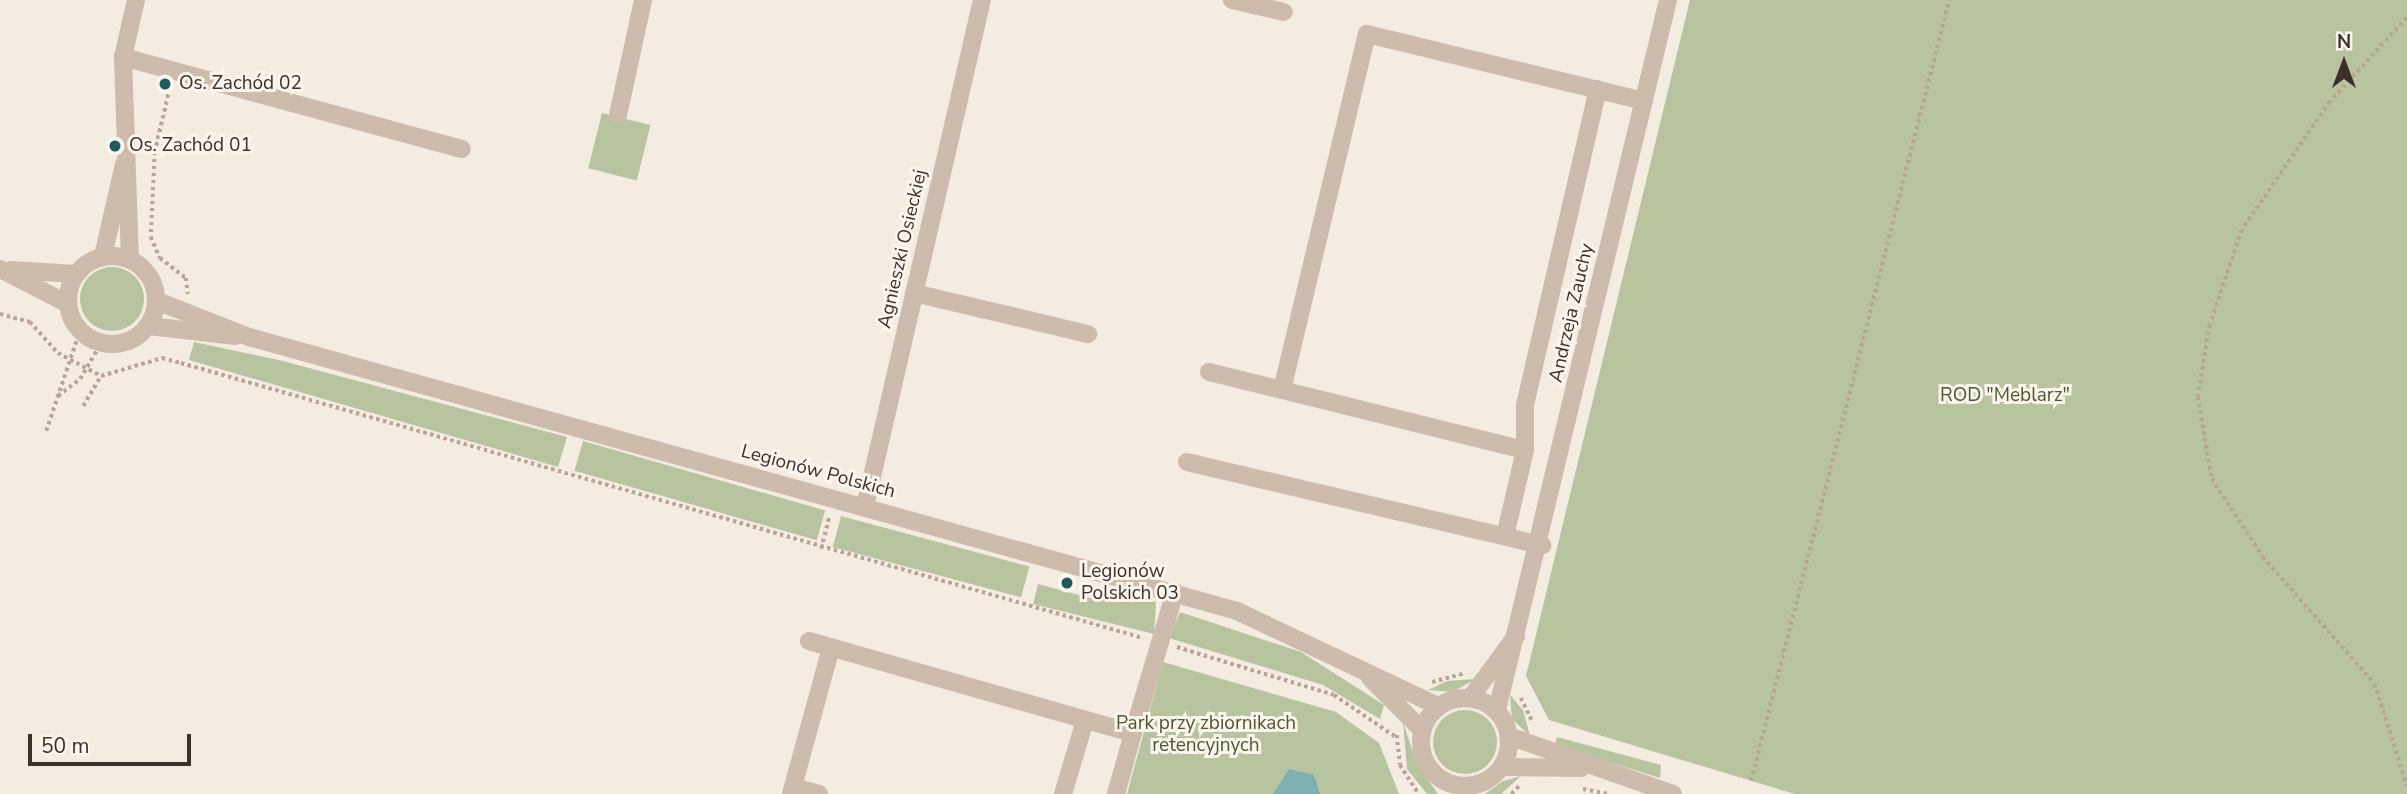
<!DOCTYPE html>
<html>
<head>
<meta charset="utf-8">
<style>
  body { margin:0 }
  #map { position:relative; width:2407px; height:794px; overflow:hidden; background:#f4ebe1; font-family:"Nunito Sans",sans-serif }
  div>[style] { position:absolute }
  .green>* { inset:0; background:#b8c4a0; transform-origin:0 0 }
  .round { border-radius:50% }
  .water>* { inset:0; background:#7fb0b2 }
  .path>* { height:3.5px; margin-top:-1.75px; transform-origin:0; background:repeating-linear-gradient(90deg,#b9a596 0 3.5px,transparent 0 7px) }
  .minor>* { height:18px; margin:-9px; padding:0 9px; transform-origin:9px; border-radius:9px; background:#cdbbac }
  .minor>.ring { margin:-9px; padding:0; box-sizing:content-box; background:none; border:18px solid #cdbbac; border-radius:50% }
  .dots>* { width:19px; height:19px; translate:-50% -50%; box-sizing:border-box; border:4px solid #fbf5ee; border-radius:50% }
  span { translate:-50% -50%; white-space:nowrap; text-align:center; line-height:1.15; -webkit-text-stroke:6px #fbf5ee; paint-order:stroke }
  .poi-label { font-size:19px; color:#3b302b }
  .left { translate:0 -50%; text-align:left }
  .street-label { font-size:19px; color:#3b302b }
  .park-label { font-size:19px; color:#4a5a2e }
  .north { position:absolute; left:2309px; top:28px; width:70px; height:70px; -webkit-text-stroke:5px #fbf5ee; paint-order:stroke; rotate:0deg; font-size:19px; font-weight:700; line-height:28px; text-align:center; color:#3b302b }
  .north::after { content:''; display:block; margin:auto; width:24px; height:32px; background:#3b302b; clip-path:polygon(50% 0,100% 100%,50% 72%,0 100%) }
  .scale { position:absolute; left:28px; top:734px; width:163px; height:32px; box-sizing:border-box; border:4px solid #3b302b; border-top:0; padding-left:9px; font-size:21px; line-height:24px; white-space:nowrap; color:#3b302b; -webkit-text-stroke:5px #fbf5ee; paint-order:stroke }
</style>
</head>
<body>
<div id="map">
  <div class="green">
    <div style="clip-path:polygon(1690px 0,2407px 0,2407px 794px,1795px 794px,1549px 720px,1526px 676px)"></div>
    <div style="left:602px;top:113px;width:50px;height:57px;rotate:14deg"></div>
    <div class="round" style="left:80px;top:267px;width:64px;height:64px"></div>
    <div style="clip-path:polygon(194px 342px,279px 360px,567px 437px,558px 467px,189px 360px)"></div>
    <div style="left:583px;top:441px;width:252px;height:31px;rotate:16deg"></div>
    <div style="left:841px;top:516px;width:195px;height:32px;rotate:15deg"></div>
    <div style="clip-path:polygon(1038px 584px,1101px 601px,1105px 588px,1156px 602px,1154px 634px,1033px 604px)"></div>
    <div style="clip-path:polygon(1180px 612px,1301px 652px,1384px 705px,1380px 719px,1323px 685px,1169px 638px)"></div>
    <div style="clip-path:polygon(1163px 662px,1336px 712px,1379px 743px,1399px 794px,1127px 794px)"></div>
    <div style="clip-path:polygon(1476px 679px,1452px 692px,1428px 690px,1447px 681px)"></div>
    <div style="clip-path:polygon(1510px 695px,1523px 710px,1530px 736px,1512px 719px)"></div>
    <div class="round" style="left:1433px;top:710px;width:64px;height:64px"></div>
    <div style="clip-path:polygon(1403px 722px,1417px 764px,1438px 794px,1427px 794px,1407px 769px)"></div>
    <div style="clip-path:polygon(1557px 737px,1661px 765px,1660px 778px,1555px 745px)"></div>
    <div style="clip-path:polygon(1521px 776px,1501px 794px,1485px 794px,1503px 781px)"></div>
  </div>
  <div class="water">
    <div style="clip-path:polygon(1289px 769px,1314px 775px,1320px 794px,1273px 794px)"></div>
  </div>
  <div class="path">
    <div style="left:2407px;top:18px;width:114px;rotate:132.5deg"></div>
    <div style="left:2330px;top:102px;width:155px;rotate:124.5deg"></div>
    <div style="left:2242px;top:230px;width:100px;rotate:108.6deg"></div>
    <div style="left:2210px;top:325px;width:73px;rotate:99.5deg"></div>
    <div style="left:2198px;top:397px;width:83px;rotate:80.3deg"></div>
    <div style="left:2212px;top:479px;width:93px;rotate:56.8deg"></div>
    <div style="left:2263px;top:557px;width:169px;rotate:48.6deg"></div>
    <div style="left:2375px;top:684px;width:107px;rotate:72.6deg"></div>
    <div style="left:170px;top:88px;width:66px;rotate:103.2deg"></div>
    <div style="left:155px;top:152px;width:85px;rotate:92.7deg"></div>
    <div style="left:151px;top:237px;width:23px;rotate:67deg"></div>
    <div style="left:160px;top:258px;width:33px;rotate:38deg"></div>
    <div style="left:186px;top:278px;width:16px;rotate:83deg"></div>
    <div style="left:0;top:314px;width:31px;rotate:15deg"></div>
    <div style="left:30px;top:322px;width:42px;rotate:47.9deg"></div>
    <div style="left:58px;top:353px;width:49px;rotate:28.1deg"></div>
    <div style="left:101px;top:376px;width:64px;rotate:-16.4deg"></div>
    <div style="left:162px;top:358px;width:20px;rotate:15deg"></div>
    <div style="left:181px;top:363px;width:1001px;rotate:15.95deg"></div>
    <div style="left:58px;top:396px;width:28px;rotate:-38deg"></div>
    <div style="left:80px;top:379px;width:42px;rotate:-59.7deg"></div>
    <div style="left:83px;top:406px;width:35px;rotate:-59deg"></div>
    <div style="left:46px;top:431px;width:107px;rotate:-71.4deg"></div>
    <div style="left:821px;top:549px;width:33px;rotate:-76deg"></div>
    <div style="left:1177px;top:647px;width:164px;rotate:17deg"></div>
    <div style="left:1334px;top:695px;width:75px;rotate:34.1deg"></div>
    <div style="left:1432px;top:682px;width:34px;rotate:-15deg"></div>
    <div style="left:1521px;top:698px;width:28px;rotate:64deg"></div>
    <div style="left:1397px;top:735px;width:30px;rotate:84deg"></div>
    <div style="left:1400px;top:765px;width:35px;rotate:57deg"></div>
    <div style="left:1751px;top:781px;width:806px;rotate:-75.77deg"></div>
    <div style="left:1583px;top:789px;width:25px;rotate:11deg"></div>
    <div style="left:1511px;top:794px;width:11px;rotate:-45deg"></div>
  </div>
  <div class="minor">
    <div style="left:1232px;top:0;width:53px;rotate:13deg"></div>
    <div style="left:123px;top:57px;width:351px;rotate:15.2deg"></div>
    <div style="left:618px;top:115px;width:118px;rotate:-77.7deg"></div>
    <div class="ring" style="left:68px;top:256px;width:70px;height:70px"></div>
    <div style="left:103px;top:256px;width:94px;rotate:-77.1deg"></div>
    <div style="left:130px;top:259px;width:202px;rotate:-92deg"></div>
    <div style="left:123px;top:57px;width:58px;rotate:-77.2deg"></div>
    <div style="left:0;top:269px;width:76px;rotate:27.2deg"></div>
    <div style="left:11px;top:270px;width:65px;rotate:3.5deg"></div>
    <div style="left:914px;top:293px;width:179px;rotate:13.3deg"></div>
    <div style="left:157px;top:301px;width:99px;rotate:21.4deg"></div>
    <div style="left:249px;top:337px;width:1025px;rotate:15.5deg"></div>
    <div style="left:1237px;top:611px;width:222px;rotate:25.3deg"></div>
    <div style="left:149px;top:326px;width:87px;rotate:6.6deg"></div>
    <div style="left:1209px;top:372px;width:325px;rotate:13.9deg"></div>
    <div style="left:1282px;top:390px;width:366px;rotate:-76.6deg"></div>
    <div style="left:1367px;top:34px;width:285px;rotate:13.6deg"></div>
    <div style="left:1187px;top:462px;width:365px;rotate:13.2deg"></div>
    <div style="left:865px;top:507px;width:520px;rotate:-77.01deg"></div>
    <div style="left:1505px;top:536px;width:88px;rotate:-76.9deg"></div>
    <div style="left:1525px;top:450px;width:45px;rotate:-90deg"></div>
    <div style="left:1525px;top:405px;width:324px;rotate:-77deg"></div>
    <div style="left:809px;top:641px;width:337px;rotate:15.9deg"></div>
    <div style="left:1133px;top:733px;width:147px;rotate:-73.4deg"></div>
    <div style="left:1370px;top:678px;width:74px;rotate:45deg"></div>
    <div style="left:1471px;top:697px;width:76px;rotate:-53.6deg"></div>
    <div class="ring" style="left:1421px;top:698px;width:70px;height:70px"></div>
    <div style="left:1497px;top:710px;width:730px;rotate:-76.46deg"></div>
    <div style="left:1509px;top:736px;width:174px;rotate:19.5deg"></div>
    <div style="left:1502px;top:767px;width:79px;rotate:0.7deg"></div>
    <div style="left:793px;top:787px;width:27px;rotate:15deg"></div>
    <div style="left:791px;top:794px;width:151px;rotate:-74.7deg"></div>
    <div style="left:1063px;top:794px;width:77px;rotate:-73.4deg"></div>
    <div style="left:1116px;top:794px;width:63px;rotate:-74.4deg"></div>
  </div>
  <div class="dots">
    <div style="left:165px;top:84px;background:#1f5a5e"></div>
    <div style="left:115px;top:146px;background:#1f5a5e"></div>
    <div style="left:1067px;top:583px;background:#1f5a5e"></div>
  </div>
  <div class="poi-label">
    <span class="left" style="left:179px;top:84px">Os. Zachód 02</span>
    <span class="left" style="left:129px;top:146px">Os. Zachód 01</span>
    <span class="left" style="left:1081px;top:583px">Legionów<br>Polskich 03</span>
  </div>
  <div class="street-label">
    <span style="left:903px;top:249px;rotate:-77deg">Agnieszki Osieckiej</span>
    <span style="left:1572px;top:313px;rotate:-77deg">Andrzeja Zauchy</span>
    <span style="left:818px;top:472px;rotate:15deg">Legionów Polskich</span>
  </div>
  <div class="park-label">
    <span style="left:2005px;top:396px">ROD "Meblarz"</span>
    <span style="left:1206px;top:735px">Park przy zbiornikach<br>retencyjnych</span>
  </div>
  <div class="north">N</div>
  <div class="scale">50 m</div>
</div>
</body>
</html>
